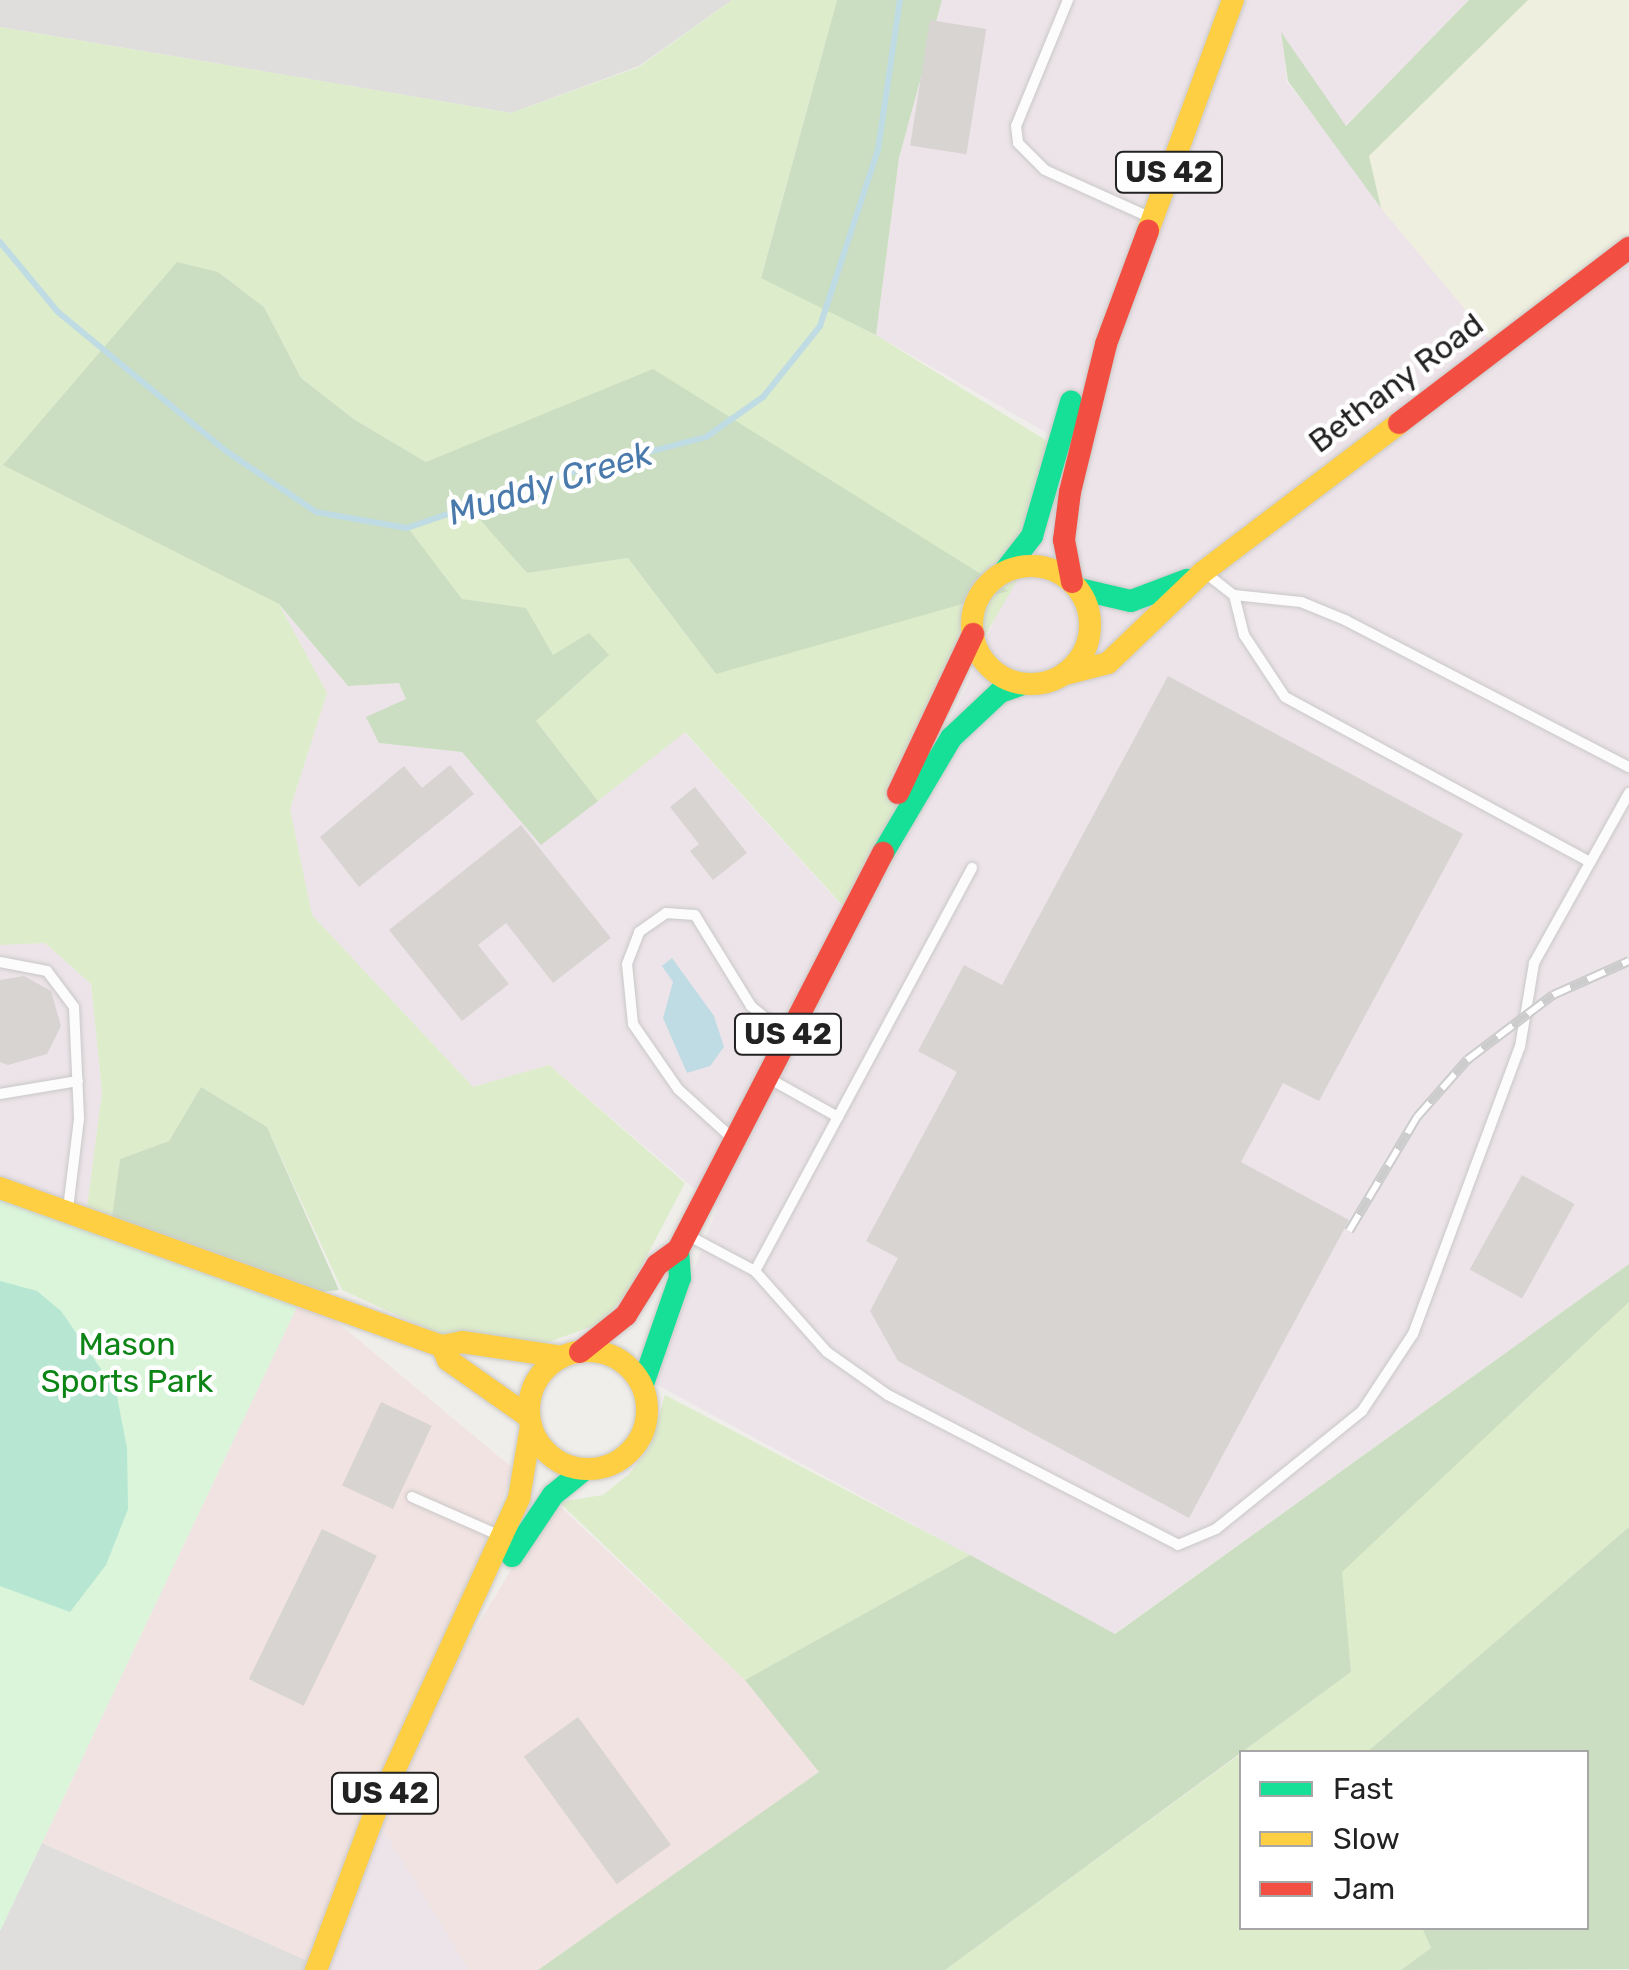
<!DOCTYPE html>
<html>
<head>
<meta charset="utf-8">
<style>
  body { margin:0 }
  #map { position:relative; width:1629px; height:1970px; overflow:hidden; background:#f0eeeb; font-family:Rubik,sans-serif }
  div>[style] { position:absolute }
  .residential>* { inset:0; background:#dfdedc }
  .commercial>* { inset:0; background:#f1e3e1 }
  .industrial>* { inset:0; background:#ede4e9 }
  .farmland>* { inset:0; background:#efefdf }
  .grass>* { inset:0; background:#ddeccb }
  .forest>* { inset:0; background:#cbdec1 }
  .park>* { inset:0; background:#daf5da }
  .pitch>* { inset:0; background:#b7e6d2 }
  .water>* { inset:0; background:#bfdbe3 }
  .stream>* { height:6px; margin:-3px; padding:0 3px; transform-origin:3px; border-radius:3px; background:#bfdbe3 }
  .building>* { inset:0; background:#d7d4d2; transform-origin:0 0 }
  .roads { filter:drop-shadow(0 0 2px #c9c8c7) drop-shadow(0 0 2px #c9c8c7) }
  .lane>* { height:10px; margin:-5px; padding:0 5px; transform-origin:5px; border-radius:5px; background:#fdfcfc }
  .fast>* { height:22px; margin:-11px; padding:0 11px; transform-origin:11px; border-radius:11px; background:#16e098 }
  .slow>* { height:22px; margin:-11px; padding:0 11px; transform-origin:11px; border-radius:11px; background:#ffcf43 }
  .slow>.ring { margin:-11px; padding:0; box-sizing:content-box; background:none; border:22px solid #ffcf43; border-radius:50% }
  .jam>* { height:22px; margin:-11px; padding:0 11px; transform-origin:11px; border-radius:11px; background:#f24e42 }
  .rail>* { height:10px; margin-top:-5px; transform-origin:0; background:repeating-linear-gradient(90deg,#fff 0 19px,#ccc 0 38px); box-sizing:border-box; border-block:2px solid #ccc }
  span { translate:-50% -50%; white-space:nowrap; text-align:center; line-height:1.15; -webkit-text-stroke:9px #fff; paint-order:stroke }
  .shield-label span { padding:2px 8px; background:#fff; border:2px solid; border-radius:8px; -webkit-text-stroke-width:0 }
  .shield-label { font-size:30px; color:#222; font-weight:700 }
  .street-label { font-size:32px; color:#222 }
  .park-label { font-size:32px; color:#0c8416 }
  .water-label { font-size:35px; color:#4a7aab; font-style:italic }
  .legend { position:absolute; left:1239px; top:1750px; width:350px; height:180px; box-sizing:border-box; background:#fff; border:2px solid #a7a7a7; margin:0; padding:12px 18px; list-style:none; font-size:30px; color:#222 }
  .legend li { display:flex; align-items:center; gap:20px; height:50px }
  .legend b { width:50px; border:2px solid #a7a7a7 }
</style>
</head>
<body>
<div id="map">
  <div class="residential">
    <div style="clip-path:polygon(0 0,732px 0,639px 66px,511px 113px,0 27px)"></div>
    <div style="clip-path:polygon(42px 1843px,317px 1965px,316px 1970px,0 1970px,0 1931px)"></div>
  </div>
  <div class="commercial">
    <div style="clip-path:polygon(303px 1294px,514px 1469px,417px 1726px,553px 1500px,745px 1680px,820px 1772px,538px 1970px,469px 1970px,375px 1816px,317px 1965px,42px 1843px)"></div>
  </div>
  <div class="industrial">
    <div style="clip-path:polygon(942px 0,1469px 0,1345px 126px,1282px 35px,1287px 82px,1496px 347px,1629px 248px,1629px 1264px,1114px 1634px,652px 1382px,717px 1208px,549px 1065px,473px 1087px,312px 915px,290px 809px,327px 693px,279px 604px,348px 686px,399px 683px,406px 699px,379px 743px,462px 752px,541px 844px,684px 732px,851px 916px,967px 686px,1066px 444px,876px 335px,899px 158px)"></div>
    <div style="clip-path:polygon(45px 943px,91px 984px,102px 1092px,86px 1216px,0 1188px,0 945px)"></div>
    <div style="clip-path:polygon(374px 1815px,469px 1970px,316px 1970px)"></div>
  </div>
  <div class="farmland">
    <div style="clip-path:polygon(1528px 0,1629px 0,1629px 248px,1496px 347px,1381px 208px,1369px 156px)"></div>
  </div>
  <div class="grass">
    <div style="clip-path:polygon(732px 0,837px 0,761px 277px,876px 335px,1060px 449px,1018px 579px,961px 677px,852px 916px,685px 732px,598px 801px,536px 721px,608px 655px,553px 655px,525px 609px,462px 599px,407px 528px,470px 507px,527px 573px,628px 558px,716px 674px,654px 370px,426px 462px,355px 420px,301px 378px,264px 307px,218px 272px,4px 465px,279px 604px,327px 693px,290px 809px,312px 915px,473px 1087px,549px 1065px,685px 1183px,628px 1292px,601px 1323px,541px 1345px,441px 1335px,342px 1290px,267px 1127px,201px 1087px,169px 1141px,120px 1159px,111px 1224px,86px 1216px,102px 1092px,91px 984px,45px 943px,0 945px,0 27px,511px 113px,639px 67px)"></div>
    <div style="clip-path:polygon(1629px 1302px,1629px 1527px,1367px 1752px,1242px 1752px,1351px 1672px,1341px 1572px)"></div>
    <div style="clip-path:polygon(665px 1395px,970px 1555px,745px 1680px,559px 1502px,603px 1495px,629px 1474px,649px 1448px)"></div>
    <div style="clip-path:polygon(1242px 1753px,1242px 1928px,1422px 1928px,1431px 1948px,1401px 1970px,945px 1970px)"></div>
  </div>
  <div class="forest">
    <div style="clip-path:polygon(837px 0,942px 0,899px 158px,876px 335px,761px 278px)"></div>
    <div style="clip-path:polygon(1469px 0,1528px 0,1369px 156px,1381px 208px,1288px 81px,1281px 32px,1346px 126px)"></div>
    <div style="clip-path:polygon(177px 262px,218px 272px,264px 307px,301px 378px,355px 420px,426px 462px,653px 369px,1008px 591px,716px 674px,628px 558px,527px 573px,469px 507px,408px 528px,462px 599px,526px 608px,553px 655px,589px 633px,609px 655px,536px 721px,598px 801px,541px 845px,462px 752px,379px 743px,366px 717px,406px 699px,399px 683px,348px 686px,279px 604px,3px 465px)"></div>
    <div style="clip-path:polygon(201px 1087px,267px 1127px,339px 1290px,303px 1294px,111px 1224px,120px 1159px,169px 1141px)"></div>
    <div style="clip-path:polygon(1629px 1264px,1629px 1302px,1342px 1572px,1351px 1672px,945px 1970px,538px 1970px,819px 1772px,745px 1680px,970px 1555px,1115px 1634px)"></div>
    <div style="clip-path:polygon(1629px 1527px,1629px 1969px,1401px 1970px,1431px 1948px,1422px 1928px,1586px 1928px,1586px 1752px,1367px 1752px)"></div>
  </div>
  <div class="park">
    <div style="clip-path:polygon(0 1188px,303px 1294px,0 1931px)"></div>
  </div>
  <div class="pitch">
    <div style="clip-path:polygon(0 1281px,37px 1291px,61px 1311px,116px 1391px,127px 1448px,128px 1509px,106px 1565px,70px 1612px,0 1586px)"></div>
  </div>
  <div class="water">
    <div style="clip-path:polygon(672px 958px,714px 1016px,724px 1047px,710px 1066px,687px 1073px,663px 1018px,673px 982px,662px 966px)"></div>
  </div>
  <div class="stream">
    <div style="left:0;top:242px;width:91px;rotate:50.4deg"></div>
    <div style="left:58px;top:312px;width:218px;rotate:39.6deg"></div>
    <div style="left:226px;top:451px;width:109px;rotate:34.1deg"></div>
    <div style="left:316px;top:512px;width:92px;rotate:10deg"></div>
    <div style="left:407px;top:528px;width:167px;rotate:-18.9deg"></div>
    <div style="left:565px;top:474px;width:146px;rotate:-14.7deg"></div>
    <div style="left:706px;top:437px;width:70px;rotate:-35.1deg"></div>
    <div style="left:763px;top:397px;width:91px;rotate:-51.2deg"></div>
    <div style="left:820px;top:326px;width:185px;rotate:-71.8deg"></div>
    <div style="left:878px;top:150px;width:152px;rotate:-81.7deg"></div>
  </div>
  <div class="building">
    <div style="left:930px;top:20px;width:57px;height:127px;rotate:9deg"></div>
    <div style="clip-path:polygon(1168px 676px,1463px 834px,1319px 1101px,1283px 1083px,1241px 1162px,1349px 1220px,1189px 1518px,898px 1361px,870px 1311px,898px 1258px,866px 1241px,957px 1072px,918px 1051px,964px 965px,1002px 985px)"></div>
    <div style="clip-path:polygon(450px 765px,474px 794px,359px 887px,320px 837px,404px 766px,422px 788px)"></div>
    <div style="clip-path:polygon(695px 787px,747px 853px,713px 880px,690px 851px,699px 844px,670px 807px)"></div>
    <div style="clip-path:polygon(521px 825px,611px 938px,553px 983px,506px 923px,478px 945px,509px 984px,462px 1021px,389px 930px)"></div>
    <div style="clip-path:polygon(24px 976px,51px 991px,61px 1026px,47px 1054px,8px 1065px,0 1062px,0 980px)"></div>
    <div style="left:1522px;top:1175px;width:60px;height:108px;rotate:29deg"></div>
    <div style="left:381px;top:1402px;width:56px;height:92px;rotate:25deg"></div>
    <div style="left:322px;top:1529px;width:61px;height:167px;rotate:26deg"></div>
    <div style="left:578px;top:1717px;width:158px;height:67px;rotate:54deg"></div>
  </div>
  <div class="roads">
    <div class="lane">
      <div style="left:1068px;top:0;width:136px;rotate:112.4deg"></div>
      <div style="left:1016px;top:126px;width:17px;rotate:83deg"></div>
      <div style="left:1018px;top:143px;width:38px;rotate:45deg"></div>
      <div style="left:1045px;top:170px;width:112px;rotate:24.3deg"></div>
      <div style="left:1208px;top:575px;width:33px;rotate:38deg"></div>
      <div style="left:1234px;top:595px;width:67px;rotate:6deg"></div>
      <div style="left:1301px;top:602px;width:48px;rotate:22.2deg"></div>
      <div style="left:1345px;top:620px;width:320px;rotate:27.4deg"></div>
      <div style="left:1234px;top:595px;width:41px;rotate:76deg"></div>
      <div style="left:1244px;top:635px;width:74px;rotate:56.5deg"></div>
      <div style="left:1285px;top:697px;width:347px;rotate:28.4deg"></div>
      <div style="left:0;top:962px;width:48px;rotate:10.8deg"></div>
      <div style="left:47px;top:971px;width:45px;rotate:53.1deg"></div>
      <div style="left:74px;top:1007px;width:112px;rotate:87.4deg"></div>
      <div style="left:79px;top:1119px;width:91px;rotate:97deg"></div>
      <div style="left:770px;top:1079px;width:78px;rotate:29.2deg"></div>
      <div style="left:0;top:1094px;width:79px;rotate:-9.5deg"></div>
      <div style="left:732px;top:1138px;width:73px;rotate:-137.8deg"></div>
      <div style="left:678px;top:1089px;width:79px;rotate:-124.7deg"></div>
      <div style="left:633px;top:1024px;width:60px;rotate:-95.7deg"></div>
      <div style="left:627px;top:964px;width:34px;rotate:-69deg"></div>
      <div style="left:639px;top:932px;width:33px;rotate:-35deg"></div>
      <div style="left:666px;top:913px;width:29px;rotate:4deg"></div>
      <div style="left:695px;top:915px;width:107px;rotate:58.4deg"></div>
      <div style="left:751px;top:1006px;width:45px;rotate:39.6deg"></div>
      <div style="left:691px;top:1237px;width:72px;rotate:28deg"></div>
      <div style="left:755px;top:1271px;width:458px;rotate:-61.7deg"></div>
      <div style="left:755px;top:1271px;width:108px;rotate:48.4deg"></div>
      <div style="left:827px;top:1352px;width:75px;rotate:35.2deg"></div>
      <div style="left:888px;top:1395px;width:326px;rotate:27.3deg"></div>
      <div style="left:1178px;top:1545px;width:41px;rotate:-22.8deg"></div>
      <div style="left:1216px;top:1529px;width:188px;rotate:-38.9deg"></div>
      <div style="left:1362px;top:1411px;width:92px;rotate:-56.5deg"></div>
      <div style="left:1413px;top:1334px;width:306px;rotate:-69.6deg"></div>
      <div style="left:1520px;top:1047px;width:85px;rotate:-80.5deg"></div>
      <div style="left:1534px;top:963px;width:195px;rotate:-60.8deg"></div>
      <div style="left:412px;top:1497px;width:94px;rotate:23.8deg"></div>
    </div>
    <div class="fast">
      <div style="left:1004px;top:572px;width:46px;rotate:-52.1deg"></div>
      <div style="left:1032px;top:536px;width:140px;rotate:-73.8deg"></div>
      <div style="left:1079px;top:589px;width:53px;rotate:13deg"></div>
      <div style="left:1131px;top:601px;width:60px;rotate:-20.6deg"></div>
      <div style="left:883px;top:853px;width:134px;rotate:-59.4deg"></div>
      <div style="left:951px;top:738px;width:67px;rotate:-43.2deg"></div>
      <div style="left:1000px;top:692px;width:24px;rotate:-19deg"></div>
      <div style="left:643px;top:1384px;width:112px;rotate:-70.8deg"></div>
      <div style="left:680px;top:1278px;width:28px;rotate:-94deg"></div>
      <div style="left:512px;top:1556px;width:73px;rotate:-56.1deg"></div>
      <div style="left:553px;top:1495px;width:41px;rotate:-39.1deg"></div>
    </div>
    <div class="slow">
      <div style="left:1148px;top:231px;width:246px;rotate:-69.8deg"></div>
      <div class="ring" style="left:972px;top:566px;width:96px;height:96px"></div>
      <div style="left:1065px;top:674px;width:44px;rotate:-14.3deg"></div>
      <div style="left:1108px;top:663px;width:132px;rotate:-43.8deg"></div>
      <div style="left:1203px;top:572px;width:246px;rotate:-37.2deg"></div>
      <div style="left:0;top:1188px;width:469px;rotate:19.7deg"></div>
      <div style="left:442px;top:1346px;width:20px;rotate:-11deg"></div>
      <div style="left:462px;top:1342px;width:101px;rotate:8.5deg"></div>
      <div style="left:442px;top:1346px;width:15px;rotate:67deg"></div>
      <div style="left:448px;top:1360px;width:99px;rotate:35.1deg"></div>
      <div class="ring" style="left:529px;top:1351px;width:96px;height:96px"></div>
      <div style="left:316px;top:1970px;width:165px;rotate:-69.5deg"></div>
      <div style="left:374px;top:1815px;width:349px;rotate:-65.4deg"></div>
      <div style="left:519px;top:1498px;width:73px;rotate:-80.5deg"></div>
    </div>
    <div class="jam">
      <div style="left:1399px;top:423px;width:289px;rotate:-37.3deg"></div>
      <div style="left:1072px;top:582px;width:43px;rotate:-100.8deg"></div>
      <div style="left:1064px;top:540px;width:48px;rotate:-82.9deg"></div>
      <div style="left:1070px;top:492px;width:152px;rotate:-76.3deg"></div>
      <div style="left:1106px;top:344px;width:121px;rotate:-69.6deg"></div>
      <div style="left:898px;top:793px;width:176px;rotate:-64.7deg"></div>
      <div style="left:580px;top:1352px;width:59px;rotate:-38.8deg"></div>
      <div style="left:626px;top:1315px;width:59px;rotate:-58.2deg"></div>
      <div style="left:657px;top:1265px;width:26px;rotate:-36deg"></div>
      <div style="left:678px;top:1250px;width:447px;rotate:-62.7deg"></div>
    </div>
  </div>
  <div class="rail">
    <div style="left:1349px;top:1231px;width:133px;rotate:-59.2deg"></div>
    <div style="left:1417px;top:1117px;width:76px;rotate:-48.7deg"></div>
    <div style="left:1467px;top:1060px;width:108px;rotate:-37.1deg"></div>
    <div style="left:1553px;top:995px;width:83px;rotate:-24.1deg"></div>
  </div>
  <div class="shield-label">
    <span style="left:1169px;top:172px">US 42</span>
    <span style="left:788px;top:1034px">US 42</span>
    <span style="left:385px;top:1793px">US 42</span>
  </div>
  <div class="street-label">
    <span style="left:1396px;top:383px;rotate:-37deg">Bethany Road</span>
  </div>
  <div class="park-label">
    <span style="left:127px;top:1363px">Mason<br>Sports Park</span>
  </div>
  <div class="water-label">
    <span style="left:550px;top:483px;rotate:-17deg">Muddy Creek</span>
  </div>
  <ul class="legend">
  <li><b style="height:12px;background:#16e098"></b>Fast</li>
  <li><b style="height:12px;background:#ffcf43"></b>Slow</li>
  <li><b style="height:12px;background:#f24e42"></b>Jam</li>
  </ul>
</div>
</body>
</html>
